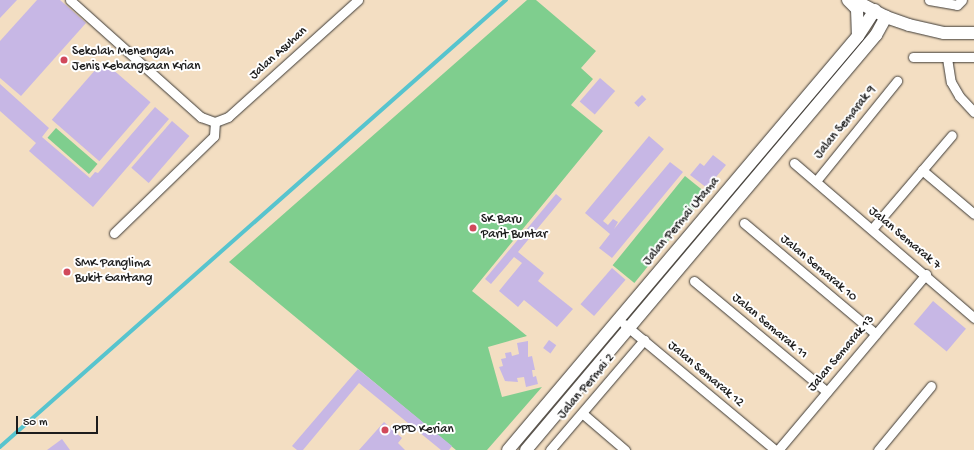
<!DOCTYPE html>
<html>
<head>
<meta charset="utf-8">
<style>
  body { margin:0 }
  #map { position:relative; width:974px; height:450px; overflow:hidden; background:#f3dec2; font-family:"Gochi Hand",sans-serif }
  div>[style] { position:absolute }
  .green>* { inset:0; background:#7fce8e; transform-origin:0 0 }
  .stream>* { height:3.5px; margin:-1.75px; padding:0 1.75px; transform-origin:1.75px; border-radius:1.75px; background:#57c4ce }
  .building>* { inset:0; background:#c7b7e5; transform-origin:0 0 }
  .roads { filter:drop-shadow(0 0 1px #3c3935) drop-shadow(0 0 1px #3c3935) }
  .minor>* { height:9px; margin:-4.5px; padding:0 4.5px; transform-origin:4.5px; border-radius:4.5px; background:#fff }
  .tertiary>* { height:12px; margin:-6px; padding:0 6px; transform-origin:6px; border-radius:6px; background:#fff }
  .dots>* { width:11px; height:11px; translate:-50% -50%; box-sizing:border-box; border:2px solid #fff; border-radius:50% }
  span { translate:-50% -50%; white-space:nowrap; text-align:center; line-height:1.15; -webkit-text-stroke:4px #fff; paint-order:stroke }
  .poi-label { font-size:13px; color:#1c1c1c }
  .left { translate:0 -50%; text-align:left }
  .street-label { font-size:13px; color:#1c1c1c }
  .scale { position:absolute; left:16px; top:416px; width:82px; height:18px; box-sizing:border-box; border:2px solid #1c1c1c; border-top:0; padding-left:5px; font-size:12px; line-height:14px; white-space:nowrap; color:#1c1c1c; -webkit-text-stroke:3px #fff; paint-order:stroke }
</style>
</head>
<body>
<div id="map">
  <div class="green">
    <div style="clip-path:polygon(527px 0,536px 0,596px 51px,581px 68px,593px 79px,571px 105px,603px 131px,472px 291px,527px 336px,488px 347px,502px 397px,542px 387px,487px 450px,456px 450px,229px 262px)"></div>
    <div style="left:56px;top:128px;width:55px;height:13px;rotate:41deg"></div>
    <div style="left:685px;top:176px;width:28px;height:115px;rotate:39deg"></div>
  </div>
  <div class="stream">
    <div style="left:0;top:447px;width:675px;rotate:-41.46deg"></div>
  </div>
  <div class="building">
    <div style="clip-path:polygon(0 0,17px 0,0 18px)"></div>
    <div style="clip-path:polygon(37px 0,60px 0,86px 23px,21px 96px,0 78px,0 41px)"></div>
    <div style="left:103px;top:61px;width:63px;height:78px;rotate:41deg"></div>
    <div style="left:600px;top:78px;width:20px;height:31px;rotate:41deg"></div>
    <div style="clip-path:polygon(0 84px,49px 128px,42px 137px,90px 178px,95px 172px,98px 173px,155px 107px,169px 119px,93px 207px,29px 151px,36px 143px,0 111px)"></div>
    <div style="left:642px;top:95px;width:6px;height:11px;rotate:45deg"></div>
    <div style="left:172px;top:121px;width:23px;height:62px;rotate:41deg"></div>
    <div style="clip-path:polygon(649px 136px,664px 149px,603px 221px,608px 225px,613px 219px,618px 222px,614px 229px,670px 162px,683px 172px,612px 258px,599px 248px,610px 234px,585px 213px)"></div>
    <div style="clip-path:polygon(713px 155px,726px 165px,707px 188px,690px 175px,700px 163px,704px 166px)"></div>
    <div style="clip-path:polygon(556px 194px,562px 199px,518px 252px,544px 273px,538px 281px,573px 309px,557px 327px,524px 300px,518px 307px,499px 291px,522px 263px,514px 257px,491px 284px,485px 279px)"></div>
    <div style="left:612px;top:268px;width:18px;height:48px;rotate:41deg"></div>
    <div style="left:933px;top:301px;width:43px;height:30px;rotate:40deg"></div>
    <div style="left:549px;top:340px;width:9px;height:10px;rotate:36deg"></div>
    <div style="clip-path:polygon(528px 341px,528px 357px,532px 356px,535px 370px,532px 370px,533px 377px,536px 376px,538px 384px,526px 387px,524px 377px,517px 378px,518px 382px,505px 381px,499px 367px,503px 366px,501px 359px,506px 358px,505px 353px,511px 352px,512px 356px,519px 354px,517px 343px)"></div>
    <div style="clip-path:polygon(358px 369px,452px 446px,449px 450px,441px 450px,359px 383px,303px 450px,297px 450px,292px 446px)"></div>
    <div style="clip-path:polygon(384px 422px,402px 438px,398px 443px,405px 450px,359px 450px)"></div>
    <div style="clip-path:polygon(62px 439px,70px 450px,47px 450px)"></div>
  </div>
  <div class="roads">
    <div class="minor">
      <div style="left:70px;top:0;width:176px;rotate:41.8deg"></div>
      <div style="left:201px;top:117px;width:15px;rotate:20deg"></div>
      <div style="left:929px;top:0;width:28px;rotate:10deg"></div>
      <div style="left:957px;top:5px;width:7px;rotate:-45deg"></div>
      <div style="left:913px;top:57px;width:61px"></div>
      <div style="left:947px;top:58px;width:24px;rotate:81deg"></div>
      <div style="left:951px;top:82px;width:16px;rotate:60deg"></div>
      <div style="left:959px;top:96px;width:22px;rotate:47deg"></div>
      <div style="left:215px;top:122px;width:14px;rotate:-21deg"></div>
      <div style="left:228px;top:117px;width:175px;rotate:-42deg"></div>
      <div style="left:794px;top:163px;width:238px;rotate:40.7deg"></div>
      <div style="left:922px;top:170px;width:68px;rotate:40.2deg"></div>
      <div style="left:816px;top:181px;width:129px;rotate:-51deg"></div>
      <div style="left:744px;top:223px;width:172px;rotate:40.1deg"></div>
      <div style="left:872px;top:229px;width:123px;rotate:-49.6deg"></div>
      <div style="left:114px;top:233px;width:139px;rotate:-44.1deg"></div>
      <div style="left:214px;top:136px;width:14px;rotate:-86deg"></div>
      <div style="left:694px;top:281px;width:173px;rotate:39.8deg"></div>
      <div style="left:624px;top:324px;width:197px;rotate:39.8deg"></div>
      <div style="left:582px;top:413px;width:57px;rotate:40.7deg"></div>
      <div style="left:550px;top:450px;width:145px;rotate:-49.5deg"></div>
      <div style="left:778px;top:450px;width:230px;rotate:-49.9deg"></div>
      <div style="left:878px;top:450px;width:83px;rotate:-50.4deg"></div>
    </div>
    <div class="tertiary">
      <div style="left:848px;top:0;width:13px;rotate:45deg"></div>
      <div style="left:857px;top:9px;width:26px;rotate:88deg"></div>
      <div style="left:854px;top:0;width:36px;rotate:28deg"></div>
      <div style="left:886px;top:17px;width:24px;rotate:19deg"></div>
      <div style="left:909px;top:25px;width:36px;rotate:13deg"></div>
      <div style="left:944px;top:33px;width:30px"></div>
      <div style="left:508px;top:450px;width:542px;rotate:-49.79deg"></div>
      <div style="left:858px;top:36px;width:31px;rotate:-57deg"></div>
      <div style="left:526px;top:450px;width:543px;rotate:-49.86deg"></div>
      <div style="left:876px;top:35px;width:21px;rotate:-61deg"></div>
    </div>
  </div>
  <div class="dots">
    <div style="left:64px;top:60px;background:#d1495b"></div>
    <div style="left:473px;top:228px;background:#d1495b"></div>
    <div style="left:67px;top:272px;background:#d1495b"></div>
    <div style="left:385px;top:430px;background:#d1495b"></div>
  </div>
  <div class="poi-label">
    <span class="left" style="left:72px;top:60px">Sekolah Menengah<br>Jenis Kebangsaan Krian</span>
    <span class="left" style="left:481px;top:228px">SK Baru<br>Parit Buntar</span>
    <span class="left" style="left:75px;top:272px">SMK Panglima<br>Bukit Gantang</span>
    <span class="left" style="left:393px;top:430px">PPD Kerian</span>
  </div>
  <div class="street-label">
    <span style="left:279px;top:54px;rotate:-42deg">Jalan Asuhan</span>
    <span style="left:846px;top:123px;rotate:-51deg">Jalan Semarak 9</span>
    <span style="left:682px;top:222px;rotate:-50deg">Jalan Permai Utama</span>
    <span style="left:904px;top:239px;rotate:40deg">Jalan Semarak 7</span>
    <span style="left:818px;top:269px;rotate:40deg">Jalan Semarak 10</span>
    <span style="left:769px;top:327px;rotate:40deg">Jalan Semarak 11</span>
    <span style="left:842px;top:354px;rotate:-50deg">Jalan Semarak 13</span>
    <span style="left:705px;top:375px;rotate:40deg">Jalan Semarak 12</span>
    <span style="left:587px;top:387px;rotate:-50deg">Jalan Permai 2</span>
  </div>
  <div class="scale">50 m</div>
</div>
</body>
</html>
